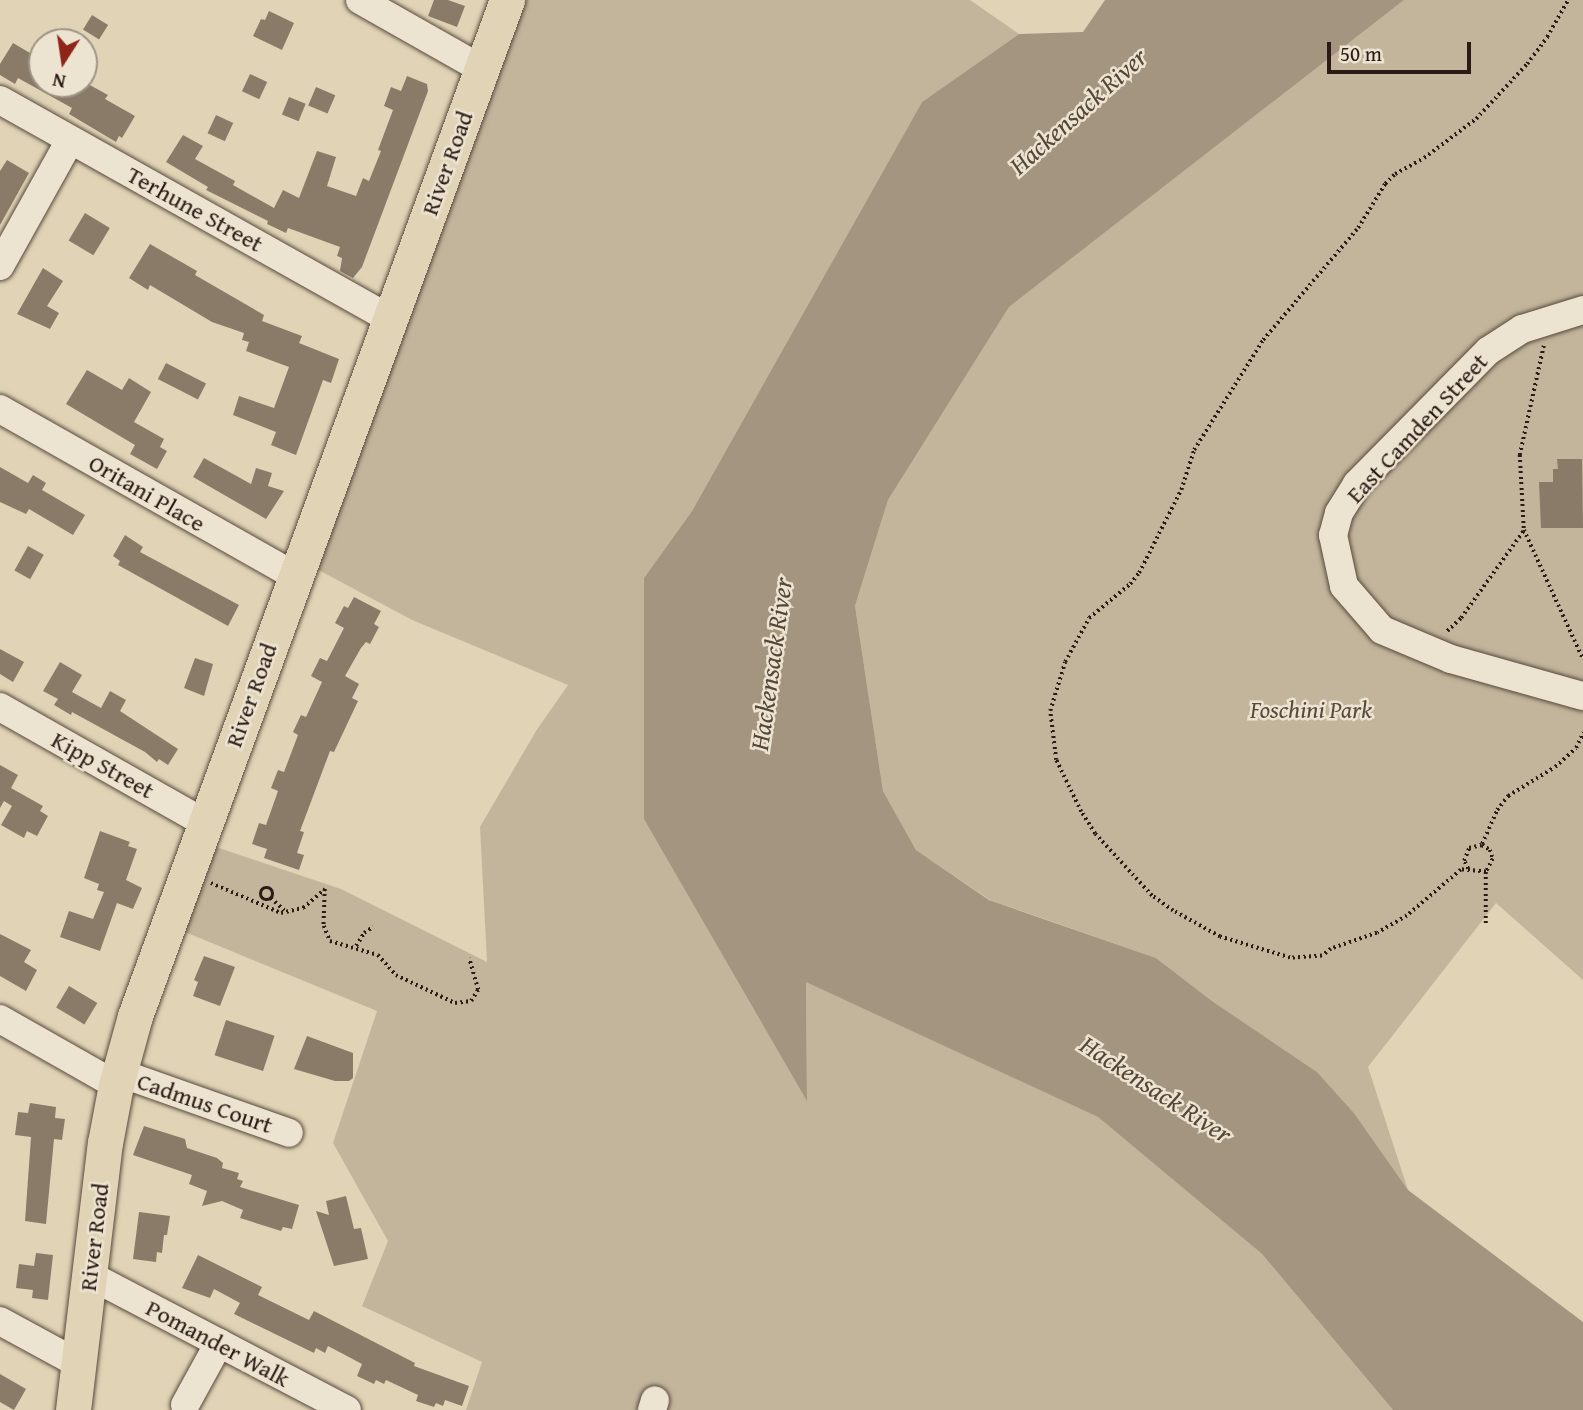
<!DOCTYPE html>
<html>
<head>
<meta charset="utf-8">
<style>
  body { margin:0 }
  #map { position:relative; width:1583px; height:1410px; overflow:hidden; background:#e1d4b6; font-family:"Gentium Book Plus",serif }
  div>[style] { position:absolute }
  .green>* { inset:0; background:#c2b59b }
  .water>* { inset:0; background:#a3957f }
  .building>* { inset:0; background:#8a7b69; transform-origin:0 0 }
  .path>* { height:3.5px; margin-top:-1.75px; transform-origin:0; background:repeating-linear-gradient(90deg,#2b1b15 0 2px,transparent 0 5.5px) }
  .path>.ring { margin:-1.75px; padding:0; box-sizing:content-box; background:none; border:3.5px solid #2b1b15; border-radius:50% }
  .roads { filter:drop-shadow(0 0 2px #58493d) drop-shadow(0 0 2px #58493d) }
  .minor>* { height:28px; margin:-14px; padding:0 14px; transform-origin:14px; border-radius:14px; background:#ece3d0 }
  .major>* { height:35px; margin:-17.5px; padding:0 17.5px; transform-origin:17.5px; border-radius:17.5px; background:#e1d4b6 }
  span { translate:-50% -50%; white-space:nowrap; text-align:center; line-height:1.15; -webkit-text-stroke:5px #ece3d0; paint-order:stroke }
  .street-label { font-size:24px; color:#2b1b15 }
  .park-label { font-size:24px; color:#58493d; font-style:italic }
  .water-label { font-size:26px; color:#55463a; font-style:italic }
  .north { position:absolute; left:28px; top:28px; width:70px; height:70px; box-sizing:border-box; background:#ece3d0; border:2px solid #9f9385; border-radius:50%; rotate:192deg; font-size:19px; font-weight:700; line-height:28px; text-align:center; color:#2b1b15 }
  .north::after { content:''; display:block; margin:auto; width:24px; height:32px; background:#8f2418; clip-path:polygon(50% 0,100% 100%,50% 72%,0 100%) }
  .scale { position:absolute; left:1327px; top:42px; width:144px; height:32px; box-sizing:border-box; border:4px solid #2b1b15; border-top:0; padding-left:9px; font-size:21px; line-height:24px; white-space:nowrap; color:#2b1b15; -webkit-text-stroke:5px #ece3d0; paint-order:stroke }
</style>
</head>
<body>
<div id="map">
  <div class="green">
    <div style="clip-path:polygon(507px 0,970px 0,1019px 34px,922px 102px,692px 511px,644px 578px,807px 1099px,806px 981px,1098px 1117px,1262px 1254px,1393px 1410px,466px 1410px,482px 1362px,362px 1306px,388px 1241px,333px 1143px,377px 1011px,168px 925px,198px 841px,341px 889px,487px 962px,480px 827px,536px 731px,568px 685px,412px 620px,300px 560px)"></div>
    <div style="clip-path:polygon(1404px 0,1583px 0,1583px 980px,1496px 903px,1368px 1067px,1408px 1190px,1354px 1113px,1317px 1072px,1212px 1001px,1156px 958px,990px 900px,916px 850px,883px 791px,855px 606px,888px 500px,1009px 307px)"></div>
  </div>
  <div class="water">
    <div style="clip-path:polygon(1105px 0,1404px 0,1009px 307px,888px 500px,855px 606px,883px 791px,916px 850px,989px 900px,1156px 958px,1212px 1001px,1317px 1072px,1354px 1113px,1408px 1190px,1583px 1322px,1583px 1410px,1393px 1410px,1262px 1254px,1098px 1117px,806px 982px,807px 1101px,644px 819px,644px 578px,692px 511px,922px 102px,1019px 34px,1083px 32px)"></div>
  </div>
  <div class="building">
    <div style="clip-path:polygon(434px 0,448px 0,465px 6px,457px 27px,428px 16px)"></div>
    <div style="clip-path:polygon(269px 11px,294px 23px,282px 50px,253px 36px,261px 19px,265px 20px)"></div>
    <div style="left:92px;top:15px;width:19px;height:17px;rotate:32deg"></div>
    <div style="clip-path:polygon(13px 43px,42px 60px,42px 84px,88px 84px,108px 95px,105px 99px,135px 116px,122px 138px,119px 136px,116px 142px,69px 114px,72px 108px,18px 78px,15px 84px,0 75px,0 64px)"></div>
    <div style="left:250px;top:74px;width:19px;height:19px;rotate:25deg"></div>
    <div style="clip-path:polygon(407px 76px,427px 84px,428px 91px,362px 267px,353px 278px,340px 271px,342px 258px,337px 256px,340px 247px,288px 228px,286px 233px,267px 224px,268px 221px,206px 190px,208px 187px,166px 162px,183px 135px,203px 146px,195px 159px,235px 181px,233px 185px,274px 208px,283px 190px,299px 198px,317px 151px,336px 157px,327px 186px,356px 196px,363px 178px,369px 181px,381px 151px,378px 150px,393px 110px,384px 106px,391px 87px,401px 91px)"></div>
    <div style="left:316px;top:87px;width:21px;height:20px;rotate:23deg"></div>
    <div style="left:289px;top:97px;width:18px;height:19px;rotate:22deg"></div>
    <div style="left:216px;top:115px;width:19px;height:20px;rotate:25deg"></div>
    <div style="clip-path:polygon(7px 160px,29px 173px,0 225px,0 171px)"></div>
    <div style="left:85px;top:213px;width:29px;height:32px;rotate:31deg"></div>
    <div style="clip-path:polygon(150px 244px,197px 271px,195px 275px,264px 315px,262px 321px,302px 336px,299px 343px,339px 359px,331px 383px,323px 380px,296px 455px,271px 445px,276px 432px,233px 415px,239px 396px,274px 408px,289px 367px,246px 351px,249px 342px,242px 340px,244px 333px,212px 322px,150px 285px,148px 290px,129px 278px)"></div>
    <div style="clip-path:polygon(43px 268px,63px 281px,47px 306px,59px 313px,50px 329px,17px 314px)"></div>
    <div style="left:166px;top:363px;width:45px;height:18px;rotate:27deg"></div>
    <div style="clip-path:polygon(87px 370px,122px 390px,129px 378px,151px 392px,134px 422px,164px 439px,160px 447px,167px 451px,157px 469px,130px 454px,135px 445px,66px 404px)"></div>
    <div style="clip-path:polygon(204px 458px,251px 484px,256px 468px,272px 473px,268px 486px,284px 491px,266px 519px,193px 477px)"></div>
    <div style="clip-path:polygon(1557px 459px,1582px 459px,1583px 528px,1541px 528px,1539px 482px,1553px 482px,1553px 469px,1558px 469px)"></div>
    <div style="clip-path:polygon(0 467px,28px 483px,33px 475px,46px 483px,42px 490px,85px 515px,73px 535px,29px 509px,26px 514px,0 502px)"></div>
    <div style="clip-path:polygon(125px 535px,143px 547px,140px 552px,239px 605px,228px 626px,118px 565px,120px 561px,113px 556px)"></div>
    <div style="left:28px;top:546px;width:18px;height:28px;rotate:29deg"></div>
    <div style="clip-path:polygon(354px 597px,381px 611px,374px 624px,379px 627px,370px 644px,366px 642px,361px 648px,345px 676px,359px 684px,352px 698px,358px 701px,334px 752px,330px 751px,300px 831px,304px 832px,297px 853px,304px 855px,299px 870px,264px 858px,267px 849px,252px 844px,259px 823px,266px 825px,278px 791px,271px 788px,278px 770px,284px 772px,298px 735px,293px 732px,301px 715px,306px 717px,322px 682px,311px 676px,320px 658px,327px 661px,344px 628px,335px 623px,344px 606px,348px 608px)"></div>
    <div style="clip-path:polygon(0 649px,24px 662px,13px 682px,0 674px)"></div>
    <div style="clip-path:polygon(195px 658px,213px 664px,204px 696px,184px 688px)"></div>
    <div style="clip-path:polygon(60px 662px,82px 675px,72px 692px,101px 708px,110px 691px,126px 700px,120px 711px,178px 749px,168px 765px,159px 759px,157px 762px,145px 752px,72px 712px,71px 715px,54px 705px,58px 699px,43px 691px)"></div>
    <div style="clip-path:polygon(0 765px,18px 775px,11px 788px,43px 806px,40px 811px,48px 816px,37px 836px,27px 831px,24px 838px,1px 825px,12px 806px,4px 801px,0 808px)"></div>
    <div style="clip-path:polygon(100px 831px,130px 842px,128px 846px,137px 849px,126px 880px,142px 888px,133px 909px,117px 903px,100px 951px,60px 937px,69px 911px,93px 919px,104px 892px,97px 890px,99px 884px,84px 878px)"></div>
    <div style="clip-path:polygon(0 934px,31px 950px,24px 962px,37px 970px,26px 991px,0 976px)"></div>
    <div style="clip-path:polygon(204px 956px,235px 967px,220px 1006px,193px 996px,198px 982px,194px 980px)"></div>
    <div style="left:69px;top:986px;width:33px;height:25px;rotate:31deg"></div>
    <div style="left:226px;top:1020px;width:51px;height:37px;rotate:18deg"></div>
    <div style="clip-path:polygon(307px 1036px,353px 1053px,353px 1078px,349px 1081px,335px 1081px,294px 1069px)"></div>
    <div style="clip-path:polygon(30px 1103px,56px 1107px,55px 1118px,65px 1119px,62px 1140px,54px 1139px,46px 1224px,25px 1221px,31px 1137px,15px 1135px,18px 1112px,28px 1113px)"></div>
    <div style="clip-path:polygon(144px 1126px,185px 1139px,187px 1148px,217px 1158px,223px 1163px,222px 1168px,239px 1173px,237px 1179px,243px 1181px,240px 1187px,299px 1205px,292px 1229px,283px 1227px,281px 1231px,240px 1218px,243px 1210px,222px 1201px,202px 1206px,207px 1191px,189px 1184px,192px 1175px,133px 1155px)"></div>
    <div style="clip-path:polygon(346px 1196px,354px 1229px,361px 1228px,368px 1259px,334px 1266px,316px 1211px,329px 1215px,326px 1201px)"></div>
    <div style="clip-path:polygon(139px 1212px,170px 1216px,167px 1235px,164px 1235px,162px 1253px,157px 1252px,156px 1262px,133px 1259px)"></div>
    <div style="clip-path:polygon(36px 1253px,53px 1255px,48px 1300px,32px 1298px,33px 1290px,16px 1288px,19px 1264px,34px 1266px)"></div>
    <div style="clip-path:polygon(198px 1255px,262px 1287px,258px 1295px,309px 1320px,314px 1311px,415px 1363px,414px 1366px,469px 1386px,462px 1406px,445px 1400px,443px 1406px,436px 1403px,434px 1407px,416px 1401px,418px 1395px,386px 1380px,384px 1384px,376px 1380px,374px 1384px,357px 1376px,362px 1364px,328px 1346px,325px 1353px,316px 1348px,314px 1353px,234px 1314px,240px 1303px,214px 1289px,210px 1298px,182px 1288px)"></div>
    <div style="clip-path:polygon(0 1374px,26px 1389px,14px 1410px,0 1402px)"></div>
  </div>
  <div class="path">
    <div style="left:1544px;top:346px;width:112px;rotate:102.4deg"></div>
    <div style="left:1520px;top:455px;width:75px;rotate:86.9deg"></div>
    <div style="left:1524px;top:530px;width:142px;rotate:65.4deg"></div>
    <div style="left:1447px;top:631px;width:19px;rotate:-43deg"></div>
    <div style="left:1461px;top:618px;width:108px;rotate:-54.4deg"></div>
    <div style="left:1482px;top:844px;width:37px;rotate:-66deg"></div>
    <div style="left:1497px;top:810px;width:18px;rotate:-52deg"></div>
    <div style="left:1508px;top:796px;width:55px;rotate:-31.7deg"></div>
    <div style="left:1555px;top:767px;width:28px;rotate:-42deg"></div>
    <div style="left:1576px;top:748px;width:17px;rotate:-65deg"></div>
    <div style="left:1468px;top:869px;width:9px;rotate:-117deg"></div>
    <div style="left:1464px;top:861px;width:14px;rotate:-69deg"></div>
    <div style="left:1469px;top:848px;width:13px;rotate:-13deg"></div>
    <div style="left:1482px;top:845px;width:9px;rotate:32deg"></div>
    <div style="left:1490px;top:850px;width:9px;rotate:72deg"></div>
    <div style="left:1493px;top:859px;width:15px;rotate:118deg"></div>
    <div style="left:1486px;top:872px;width:25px;rotate:-175deg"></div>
    <div style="left:1461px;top:870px;width:71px;rotate:139.6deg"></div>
    <div style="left:1407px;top:916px;width:34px;rotate:150deg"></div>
    <div style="left:1377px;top:933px;width:49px;rotate:160.8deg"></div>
    <div style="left:1331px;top:949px;width:11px;rotate:142deg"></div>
    <div style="left:1322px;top:956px;width:32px;rotate:176deg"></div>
    <div style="left:1290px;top:958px;width:73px;rotate:-163.3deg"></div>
    <div style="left:1220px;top:937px;width:54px;rotate:-151deg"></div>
    <div style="left:1173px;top:911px;width:26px;rotate:-144deg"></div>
    <div style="left:1152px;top:896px;width:84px;rotate:-132.6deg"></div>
    <div style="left:1095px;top:834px;width:26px;rotate:-122deg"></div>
    <div style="left:1081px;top:812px;width:58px;rotate:-115.7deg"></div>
    <div style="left:1056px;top:760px;width:49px;rotate:-97deg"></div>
    <div style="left:1050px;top:711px;width:51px;rotate:-73deg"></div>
    <div style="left:1065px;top:662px;width:50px;rotate:-61.4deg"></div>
    <div style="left:1089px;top:618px;width:53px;rotate:-39.7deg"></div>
    <div style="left:1130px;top:584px;width:14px;rotate:-51deg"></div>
    <div style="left:1139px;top:573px;width:93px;rotate:-63.2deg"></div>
    <div style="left:1181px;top:490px;width:42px;rotate:-72deg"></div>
    <div style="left:1194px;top:450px;width:130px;rotate:-57.9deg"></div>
    <div style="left:1263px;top:340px;width:147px;rotate:-49.7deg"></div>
    <div style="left:1358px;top:228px;width:52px;rotate:-58.5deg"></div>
    <div style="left:1385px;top:184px;width:14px;rotate:-45deg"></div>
    <div style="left:1395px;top:174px;width:33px;rotate:-29deg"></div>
    <div style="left:1424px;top:158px;width:65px;rotate:-36.9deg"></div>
    <div style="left:1476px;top:119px;width:75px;rotate:-47.2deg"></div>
    <div style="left:1527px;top:64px;width:34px;rotate:-53deg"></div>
    <div style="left:1547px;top:37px;width:43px;rotate:-60.4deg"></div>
    <div style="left:1486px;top:872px;width:52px;rotate:90deg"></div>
    <div style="left:211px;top:883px;width:76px;rotate:23.2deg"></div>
    <div style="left:281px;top:913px;width:23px;rotate:-13deg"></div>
    <div style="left:303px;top:908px;width:29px;rotate:-41deg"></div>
    <div style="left:325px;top:889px;width:37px;rotate:92deg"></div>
    <div style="left:324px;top:926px;width:16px;rotate:68deg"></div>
    <div style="left:330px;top:941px;width:50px;rotate:16.3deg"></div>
    <div style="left:378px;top:955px;width:27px;rotate:48deg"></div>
    <div style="left:396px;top:975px;width:65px;rotate:25.4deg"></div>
    <div style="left:455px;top:1003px;width:16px;rotate:-7deg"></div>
    <div style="left:471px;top:1001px;width:13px;rotate:-58deg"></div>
    <div style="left:478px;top:990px;width:33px;rotate:-106deg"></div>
    <div class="ring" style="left:261px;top:888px;width:8.5px;height:8.5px"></div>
    <div style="left:271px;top:898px;width:21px;rotate:43deg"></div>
    <div style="left:356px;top:946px;width:15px;rotate:-58deg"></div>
    <div style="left:364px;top:933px;width:11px;rotate:-34deg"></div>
  </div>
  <div class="roads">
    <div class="minor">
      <div style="left:360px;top:0;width:140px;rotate:29.5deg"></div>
      <div style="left:0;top:100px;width:446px;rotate:29.3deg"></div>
      <div style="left:0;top:266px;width:144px;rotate:-60.9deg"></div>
      <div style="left:1583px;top:310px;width:64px;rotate:162.7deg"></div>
      <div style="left:1522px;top:329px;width:40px;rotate:147.1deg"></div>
      <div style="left:1488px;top:351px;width:187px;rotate:134.6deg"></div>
      <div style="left:1357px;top:484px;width:34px;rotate:122deg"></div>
      <div style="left:1339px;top:513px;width:23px;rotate:105deg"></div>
      <div style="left:1333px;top:535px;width:52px;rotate:77.8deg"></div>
      <div style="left:1344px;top:586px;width:58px;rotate:49.2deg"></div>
      <div style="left:1382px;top:630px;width:75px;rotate:22.8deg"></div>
      <div style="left:1451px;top:659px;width:137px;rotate:15.7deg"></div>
      <div style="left:0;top:409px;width:339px;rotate:29.5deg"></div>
      <div style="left:0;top:707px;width:236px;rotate:29.5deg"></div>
      <div style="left:0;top:1019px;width:133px;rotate:29.6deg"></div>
      <div style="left:120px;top:1073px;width:179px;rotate:19.5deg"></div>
      <div style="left:89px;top:1275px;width:291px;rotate:27.6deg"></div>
      <div style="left:0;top:1321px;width:90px;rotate:28.6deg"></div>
      <div style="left:185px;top:1405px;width:71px;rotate:-61.3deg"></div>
      <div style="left:652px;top:1410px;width:10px;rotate:-73deg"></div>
    </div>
    <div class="major">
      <div style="left:73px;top:1410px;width:269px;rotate:-83.2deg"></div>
      <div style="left:105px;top:1143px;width:59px;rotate:-79.3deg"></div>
      <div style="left:116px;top:1085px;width:72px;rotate:-74.6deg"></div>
      <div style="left:135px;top:1016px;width:1082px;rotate:-69.89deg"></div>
    </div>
  </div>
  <div class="street-label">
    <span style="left:447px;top:163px;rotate:-70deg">River Road</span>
    <span style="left:195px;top:209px;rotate:29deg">Terhune Street</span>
    <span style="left:1417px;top:428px;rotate:-47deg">East Camden Street</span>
    <span style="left:147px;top:493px;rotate:30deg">Oritani Place</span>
    <span style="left:251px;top:695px;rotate:-70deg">River Road</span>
    <span style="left:103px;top:765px;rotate:29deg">Kipp Street</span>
    <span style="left:205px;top:1103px;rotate:19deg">Cadmus Court</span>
    <span style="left:94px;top:1237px;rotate:-83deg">River Road</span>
    <span style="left:218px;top:1343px;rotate:28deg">Pomander Walk</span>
  </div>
  <div class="park-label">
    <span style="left:1311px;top:710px">Foschini Park</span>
  </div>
  <div class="water-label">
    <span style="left:1078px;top:111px;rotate:-42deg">Hackensack River</span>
    <span style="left:771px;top:664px;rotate:-82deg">Hackensack River</span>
    <span style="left:1156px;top:1089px;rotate:33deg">Hackensack River</span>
  </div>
  <div class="north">N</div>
  <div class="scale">50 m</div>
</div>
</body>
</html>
